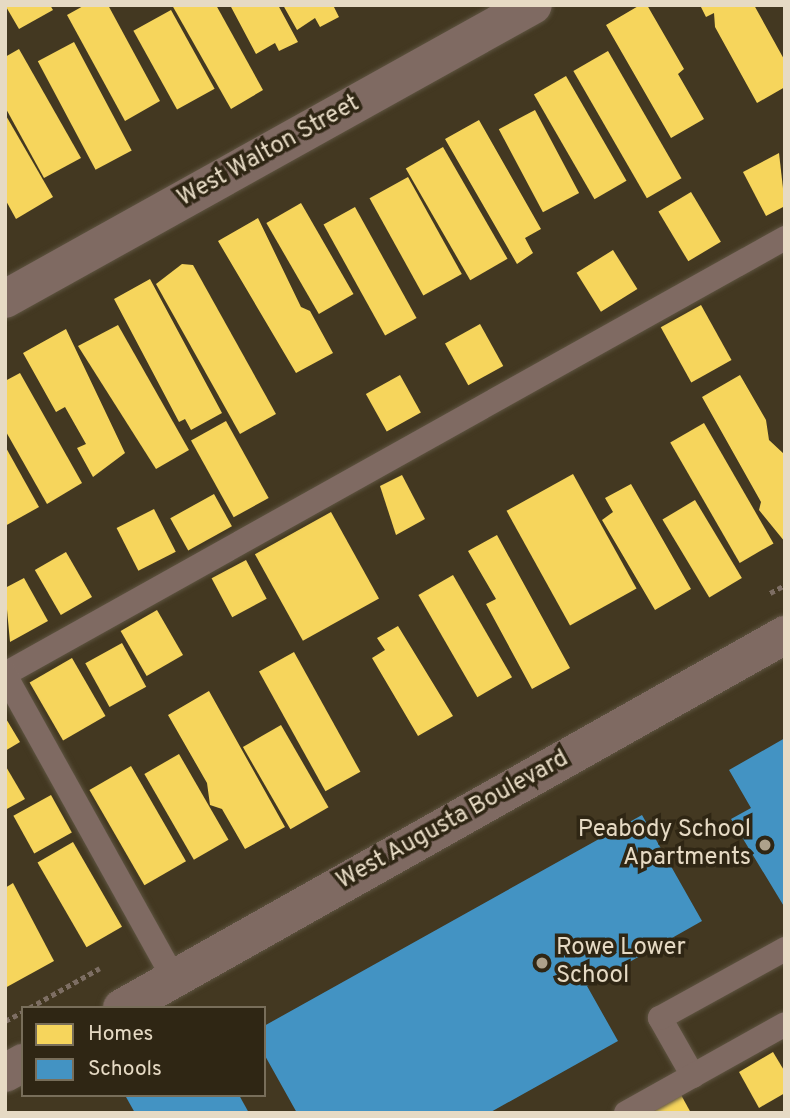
<!DOCTYPE html>
<html>
<head>
<meta charset="utf-8">
<style>
  body { margin:0 }
  #map { position:relative; width:790px; height:1118px; overflow:hidden; background:#433821; font-family:Overpass,sans-serif }
  div>[style] { position:absolute }
  .homes>* { inset:0; background:#f6d55c; transform-origin:0 0 }
  .schools>* { inset:0; background:#4393c3 }
  .path>* { height:4.5px; margin-top:-2.25px; transform-origin:0; background:repeating-linear-gradient(90deg,#7d6e63 0 5px,transparent 0 8.5px) }
  .roads { filter:drop-shadow(0 0 2px #5e5441) drop-shadow(0 0 2px #5e5441) }
  .service>* { height:24px; margin:-12px; padding:0 12px; transform-origin:12px; border-radius:12px; background:#7f6a62 }
  .minor>* { height:38px; margin:-19px; padding:0 19px; transform-origin:19px; border-radius:19px; background:#7f6a62 }
  .tertiary>* { height:38px; margin:-19px; padding:0 19px; transform-origin:19px; border-radius:19px; background:#7f6a62 }
  .dots>* { width:19px; height:19px; translate:-50% -50%; box-sizing:border-box; border:4px solid #2f2614; border-radius:50% }
  span { translate:-50% -50%; white-space:nowrap; text-align:center; line-height:1.15; -webkit-text-stroke:7px #2f2614; paint-order:stroke }
  .street-label { font-size:24px; color:#e6dac4 }
  .poi-label { font-size:24px; color:#e6dac4 }
  .right { translate:-100% -50%; text-align:right }
  .left { translate:0 -50%; text-align:left }
  .frame { position:absolute; inset:0; border:7px solid #e6dac4; pointer-events:none }
  .legend { position:absolute; left:21px; top:1006px; width:245px; height:91px; box-sizing:border-box; background:#2f2614; border:2px solid #786e5a; margin:0; padding:9px 12px; list-style:none; font-size:21px; color:#e6dac4 }
  .legend li { display:flex; align-items:center; gap:14px; height:35px }
  .legend b { width:35px; border:2px solid #786e5a }
</style>
</head>
<body>
<div id="map">
  <div class="homes">
    <div style="clip-path:polygon(5px 5px,50px 5px,53px 10px,19px 29px)"></div>
    <div style="clip-path:polygon(85px 5px,108px 5px,160px 101px,125px 121px,67px 15px)"></div>
    <div style="clip-path:polygon(172px 5px,216px 5px,263px 90px,231px 109px)"></div>
    <div style="clip-path:polygon(230px 5px,278px 5px,298px 42px,279px 51px,275px 43px,256px 54px)"></div>
    <div style="clip-path:polygon(283px 5px,333px 5px,339px 17px,320px 27px,315px 18px,297px 30px)"></div>
    <div style="clip-path:polygon(640px 5px,647px 5px,684px 69px,678px 74px,704px 119px,671px 138px,606px 25px)"></div>
    <div style="clip-path:polygon(700px 5px,754px 5px,785px 61px,785px 87px,757px 103px,715px 27px,714px 13px,706px 17px)"></div>
    <div style="left:171px;top:10px;width:90px;height:43px;rotate:61deg"></div>
    <div style="left:74px;top:42px;width:123px;height:41px;rotate:62deg"></div>
    <div style="clip-path:polygon(19px 49px,81px 158px,44px 178px,5px 107px,5px 57px)"></div>
    <div style="left:608px;top:51px;width:147px;height:40px;rotate:60deg"></div>
    <div style="left:566px;top:76px;width:121px;height:37px;rotate:60deg"></div>
    <div style="left:535px;top:110px;width:94px;height:41px;rotate:62deg"></div>
    <div style="clip-path:polygon(5px 114px,53px 197px,16px 219px,5px 199px)"></div>
    <div style="clip-path:polygon(479px 120px,541px 229px,525px 238px,533px 253px,517px 264px,445px 139px)"></div>
    <div style="left:443px;top:147px;width:129px;height:43px;rotate:60deg"></div>
    <div style="clip-path:polygon(779px 153px,785px 206px,766px 216px,743px 172px)"></div>
    <div style="left:408px;top:177px;width:111px;height:44px;rotate:61deg"></div>
    <div style="left:691px;top:192px;width:58px;height:38px;rotate:59deg"></div>
    <div style="left:301px;top:203px;width:105px;height:40px;rotate:60deg"></div>
    <div style="left:355px;top:207px;width:127px;height:36px;rotate:61deg"></div>
    <div style="clip-path:polygon(258px 218px,301px 307px,310px 311px,333px 353px,296px 373px,218px 241px)"></div>
    <div style="left:613px;top:250px;width:46px;height:43px;rotate:58deg"></div>
    <div style="clip-path:polygon(182px 264px,193px 265px,276px 414px,240px 434px,156px 284px)"></div>
    <div style="clip-path:polygon(150px 279px,222px 413px,191px 430px,185px 419px,179px 422px,114px 299px)"></div>
    <div style="left:701px;top:305px;width:63px;height:46px;rotate:61deg"></div>
    <div style="left:480px;top:324px;width:48px;height:40px;rotate:61deg"></div>
    <div style="clip-path:polygon(118px 325px,189px 450px,156px 469px,78px 346px)"></div>
    <div style="clip-path:polygon(66px 329px,125px 453px,93px 477px,77px 448px,86px 444px,65px 407px,56px 412px,23px 353px)"></div>
    <div style="clip-path:polygon(20px 373px,82px 483px,47px 504px,5px 430px,5px 381px)"></div>
    <div style="left:400px;top:375px;width:43px;height:39px;rotate:61deg"></div>
    <div style="clip-path:polygon(740px 375px,766px 420px,769px 440px,784px 454px,785px 542px,759px 510px,761px 502px,702px 397px)"></div>
    <div style="left:226px;top:421px;width:88px;height:40px;rotate:61deg"></div>
    <div style="left:704px;top:423px;width:139px;height:39px;rotate:60deg"></div>
    <div style="clip-path:polygon(5px 446px,39px 507px,5px 526px)"></div>
    <div style="left:573px;top:474px;width:131px;height:76px;rotate:61deg"></div>
    <div style="clip-path:polygon(402px 475px,425px 519px,396px 535px,380px 486px)"></div>
    <div style="clip-path:polygon(631px 484px,691px 589px,655px 610px,602px 520px,613px 512px,605px 498px)"></div>
    <div style="left:214px;top:494px;width:37px;height:50px;rotate:61deg"></div>
    <div style="left:695px;top:500px;width:91px;height:38px;rotate:59deg"></div>
    <div style="left:154px;top:509px;width:48px;height:42px;rotate:63deg"></div>
    <div style="left:331px;top:512px;width:99px;height:87px;rotate:61deg"></div>
    <div style="clip-path:polygon(497px 535px,570px 668px,532px 689px,486px 604px,496px 599px,468px 551px)"></div>
    <div style="left:66px;top:552px;width:52px;height:36px;rotate:60deg"></div>
    <div style="left:246px;top:560px;width:44px;height:39px;rotate:62deg"></div>
    <div style="left:453px;top:575px;width:118px;height:40px;rotate:60deg"></div>
    <div style="clip-path:polygon(24px 578px,48px 621px,10px 642px,5px 588px)"></div>
    <div style="left:157px;top:610px;width:52px;height:42px;rotate:60deg"></div>
    <div style="clip-path:polygon(398px 626px,453px 716px,418px 736px,372px 658px,385px 650px,377px 638px)"></div>
    <div style="left:122px;top:643px;width:50px;height:42px;rotate:61deg"></div>
    <div style="left:294px;top:652px;width:137px;height:40px;rotate:61deg"></div>
    <div style="left:72px;top:658px;width:67px;height:49px;rotate:60deg"></div>
    <div style="clip-path:polygon(209px 691px,285px 827px,245px 849px,222px 809px,210px 805px,207px 783px,168px 715px)"></div>
    <div style="clip-path:polygon(5px 717px,20px 742px,5px 751px)"></div>
    <div style="left:281px;top:725px;width:95px;height:44px;rotate:60deg"></div>
    <div style="left:179px;top:754px;width:99px;height:40px;rotate:60deg"></div>
    <div style="clip-path:polygon(5px 765px,25px 799px,5px 810px)"></div>
    <div style="left:131px;top:766px;width:110px;height:48px;rotate:60deg"></div>
    <div style="left:51px;top:795px;width:43px;height:43px;rotate:61deg"></div>
    <div style="left:73px;top:842px;width:98px;height:41px;rotate:60deg"></div>
    <div style="clip-path:polygon(13px 883px,54px 961px,5px 988px,5px 888px)"></div>
    <div style="clip-path:polygon(773px 1052px,785px 1072px,785px 1093px,759px 1108px,739px 1072px)"></div>
    <div style="clip-path:polygon(680px 1093px,691px 1113px,646px 1113px)"></div>
  </div>
  <div class="schools">
    <div style="clip-path:polygon(785px 738px,785px 908px,731px 819px,751px 808px,729px 770px)"></div>
    <div style="clip-path:polygon(642px 815px,702px 921px,587px 986px,618px 1041px,489px 1113px,297px 1113px,264px 1054px,264px 1026px)"></div>
    <div style="clip-path:polygon(239px 1095px,249px 1113px,135px 1113px,126px 1097px)"></div>
  </div>
  <div class="path">
    <div style="left:770px;top:593px;width:17px;rotate:-28deg"></div>
    <div style="left:29px;top:1008px;width:81px;rotate:-29.4deg"></div>
    <div style="left:5px;top:1021px;width:20px;rotate:-27deg"></div>
  </div>
  <div class="roads">
    <div class="service">
      <div style="left:5px;top:674px;width:894px;rotate:-29.2deg"></div>
      <div style="left:5px;top:675px;width:348px;rotate:60.9deg"></div>
      <div style="left:693px;top:1076px;width:67px;rotate:-119.6deg"></div>
      <div style="left:660px;top:1018px;width:143px;rotate:-28.9deg"></div>
      <div style="left:626px;top:1113px;width:182px;rotate:-29.2deg"></div>
    </div>
    <div class="minor">
      <div style="left:5px;top:299px;width:604px;rotate:-29.11deg"></div>
    </div>
    <div class="tertiary">
      <div style="left:122px;top:1008px;width:761px;rotate:-29.36deg"></div>
      <div style="left:5px;top:1073px;width:21px;rotate:-29deg"></div>
    </div>
  </div>
  <div class="dots">
    <div style="left:765px;top:845px;background:#ada18b"></div>
    <div style="left:542px;top:963px;background:#ada18b"></div>
  </div>
  <div class="street-label">
    <span style="left:269px;top:152px;rotate:-29deg">West Walton Street</span>
    <span style="left:453px;top:821px;rotate:-29deg">West Augusta Boulevard</span>
  </div>
  <div class="poi-label">
    <span class="right" style="left:751px;top:845px">Peabody School<br>Apartments</span>
    <span class="left" style="left:556px;top:963px">Rowe Lower<br>School</span>
  </div>
  <div class="frame"></div>
  <ul class="legend">
  <li><b style="height:19px;background:#f6d55c"></b>Homes</li>
  <li><b style="height:19px;background:#4393c3"></b>Schools</li>
  </ul>
</div>
</body>
</html>
